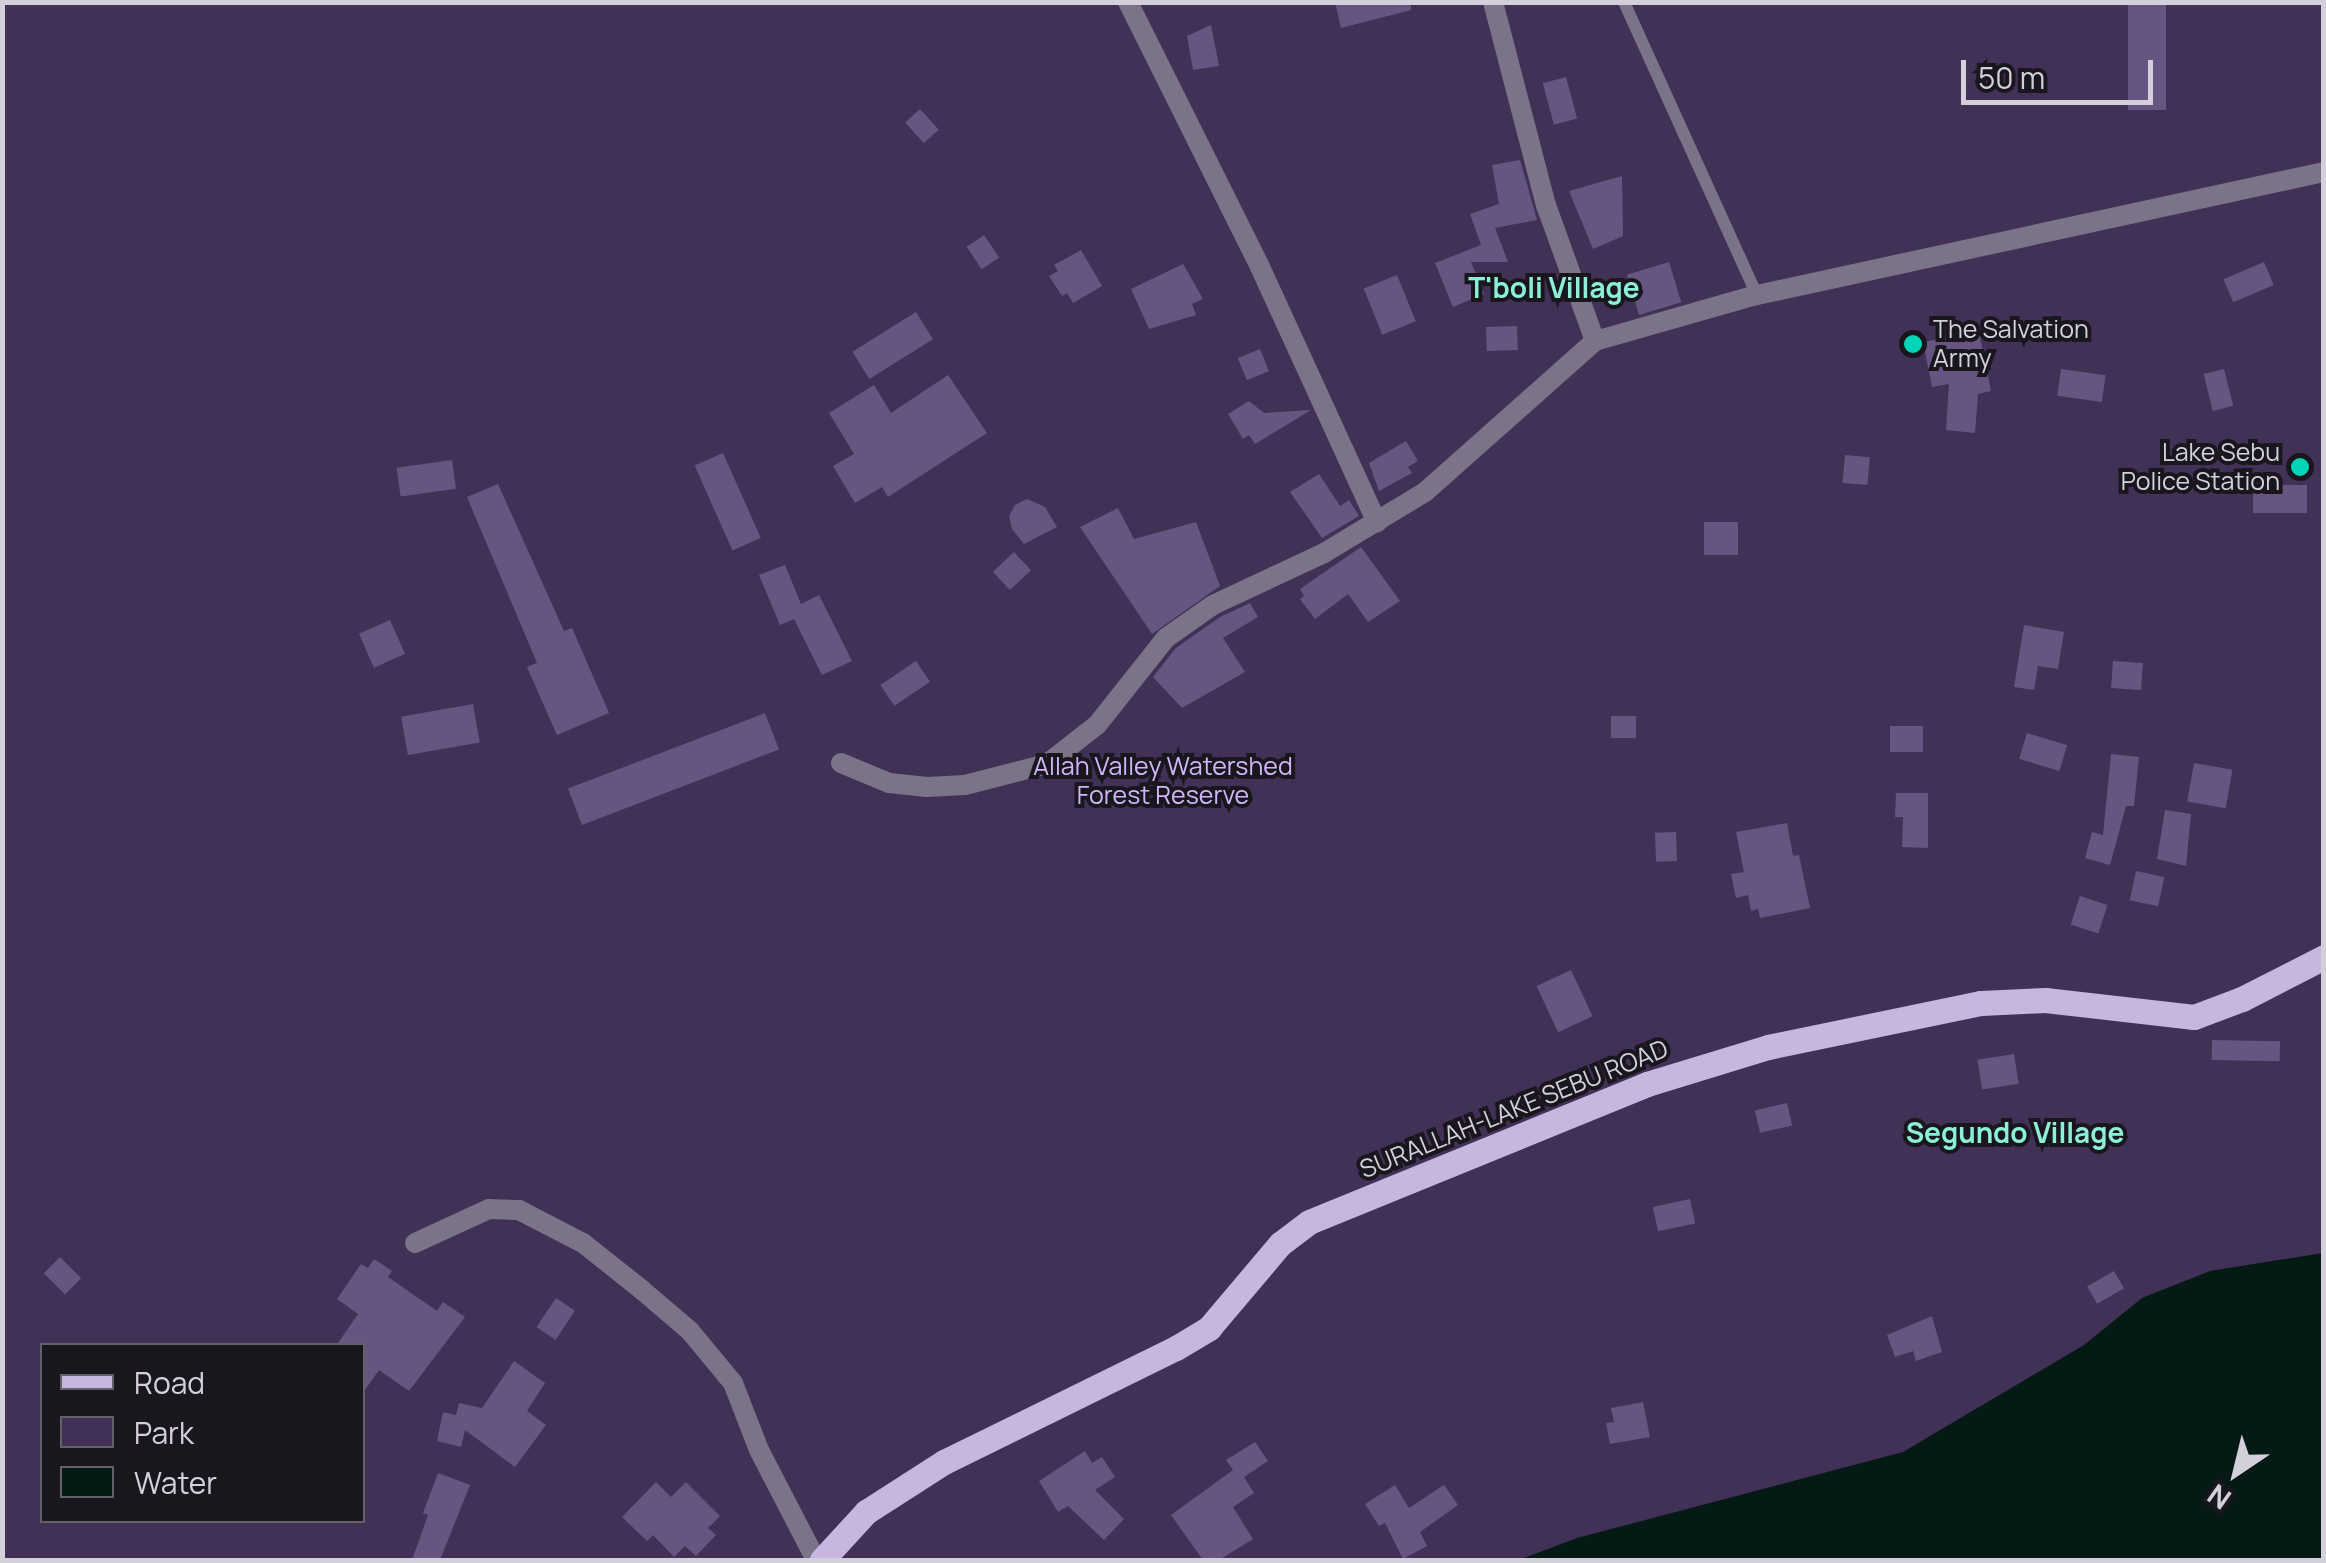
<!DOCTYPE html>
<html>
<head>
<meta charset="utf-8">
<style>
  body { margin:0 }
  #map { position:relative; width:2326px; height:1563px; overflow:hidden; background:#322b3d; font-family:Manrope,sans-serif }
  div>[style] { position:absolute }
  .green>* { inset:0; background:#413157 }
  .water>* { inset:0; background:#051915 }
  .building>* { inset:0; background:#675581; transform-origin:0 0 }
  .service>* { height:12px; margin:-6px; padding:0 6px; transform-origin:6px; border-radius:6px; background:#7b7387 }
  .minor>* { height:20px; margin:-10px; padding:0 10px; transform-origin:10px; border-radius:10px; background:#7b7387 }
  .primary>* { height:25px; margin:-12.5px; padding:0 12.5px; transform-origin:12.5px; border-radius:12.5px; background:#c6b6e0 }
  .dots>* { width:28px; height:28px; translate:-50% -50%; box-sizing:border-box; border:5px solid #19161e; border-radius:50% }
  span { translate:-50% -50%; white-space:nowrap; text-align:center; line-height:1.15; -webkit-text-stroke:8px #19161e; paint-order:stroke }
  .poi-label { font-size:25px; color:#d3cfdb }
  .left { translate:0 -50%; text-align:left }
  .right { translate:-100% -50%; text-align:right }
  .park-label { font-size:25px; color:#d1b5fb }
  .street-label { font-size:25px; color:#d3cfdb }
  .neighbourhood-label { font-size:28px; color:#8befd9; font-weight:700 }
  .frame { position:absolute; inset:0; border:5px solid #d3cfdb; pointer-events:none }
  .legend { position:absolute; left:40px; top:1343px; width:325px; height:180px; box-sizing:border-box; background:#19161e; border:2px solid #63606a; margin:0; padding:12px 18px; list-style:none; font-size:30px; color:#d3cfdb }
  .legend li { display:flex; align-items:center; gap:20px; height:50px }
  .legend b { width:50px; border:2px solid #63606a }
  .north { position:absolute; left:2186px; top:1423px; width:100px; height:100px; -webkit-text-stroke:8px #19161e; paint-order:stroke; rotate:215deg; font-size:28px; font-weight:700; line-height:40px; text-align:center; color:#d3cfdb }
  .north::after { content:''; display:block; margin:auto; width:35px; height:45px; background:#d3cfdb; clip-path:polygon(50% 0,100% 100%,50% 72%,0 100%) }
  .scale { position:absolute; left:1961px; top:60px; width:192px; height:45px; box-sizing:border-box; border:5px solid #d3cfdb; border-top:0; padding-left:12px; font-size:30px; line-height:35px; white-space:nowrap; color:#d3cfdb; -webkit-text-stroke:8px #19161e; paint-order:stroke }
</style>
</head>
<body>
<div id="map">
  <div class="green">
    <div style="clip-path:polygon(evenodd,3px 3px,2323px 3px,2323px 1560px,3px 1560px,3px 3px,42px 1346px,362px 1346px,362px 1520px,42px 1520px,42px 1346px)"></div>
  </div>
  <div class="water">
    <div style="clip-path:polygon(2323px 1253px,2323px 1560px,1519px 1560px,1577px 1538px,1903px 1452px,2084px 1345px,2142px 1298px,2210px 1271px)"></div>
  </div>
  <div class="building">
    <div style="clip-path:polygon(1335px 2px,1411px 2px,1411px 10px,1341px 28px)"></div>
    <div style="left:2128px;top:2px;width:38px;height:108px"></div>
    <div style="clip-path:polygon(1211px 25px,1219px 66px,1193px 70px,1187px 36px)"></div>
    <div style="left:1566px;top:77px;width:43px;height:24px;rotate:75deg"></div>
    <div style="left:920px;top:109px;width:28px;height:20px;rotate:48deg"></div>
    <div style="clip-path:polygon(1520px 160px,1537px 220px,1495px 228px,1508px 262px,1471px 262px,1484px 294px,1453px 307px,1435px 263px,1481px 245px,1470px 214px,1499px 204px,1492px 165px)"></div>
    <div style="clip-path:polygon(1622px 176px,1623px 236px,1593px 249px,1569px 191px)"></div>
    <div style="left:984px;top:235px;width:27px;height:21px;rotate:56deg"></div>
    <div style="clip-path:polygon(1081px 250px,1102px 286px,1073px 303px,1067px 293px,1062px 296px,1049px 276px,1058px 271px,1054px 265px)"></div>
    <div style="left:1669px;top:262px;width:42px;height:44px;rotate:73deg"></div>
    <div style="left:2264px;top:262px;width:25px;height:44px;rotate:67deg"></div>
    <div style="clip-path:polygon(1183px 264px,1203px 299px,1192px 304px,1196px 315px,1149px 329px,1131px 289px)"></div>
    <div style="left:1397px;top:275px;width:50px;height:36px;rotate:68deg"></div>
    <div style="left:916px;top:312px;width:32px;height:75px;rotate:58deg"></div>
    <div style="left:1517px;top:326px;width:24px;height:31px;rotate:88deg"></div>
    <div style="clip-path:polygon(1979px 331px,1991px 391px,1978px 394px,1975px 433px,1946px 430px,1949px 384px,1932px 387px,1923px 342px)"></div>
    <div style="left:1260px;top:349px;width:24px;height:24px;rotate:68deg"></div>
    <div style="left:2061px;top:369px;width:45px;height:27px;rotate:8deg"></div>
    <div style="left:2224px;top:369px;width:38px;height:21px;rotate:76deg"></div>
    <div style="clip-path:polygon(948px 375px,987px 433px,888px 497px,882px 487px,855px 503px,833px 466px,854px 454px,829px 413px,874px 385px,891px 413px)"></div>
    <div style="clip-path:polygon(1249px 401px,1264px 413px,1311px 410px,1255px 444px,1249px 435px,1243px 439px,1228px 414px)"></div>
    <div style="clip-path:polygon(1406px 441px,1418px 461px,1408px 467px,1412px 473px,1379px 491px,1369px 463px)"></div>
    <div style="left:723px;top:453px;width:93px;height:31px;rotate:66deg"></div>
    <div style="left:1845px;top:455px;width:25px;height:28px;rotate:5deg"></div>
    <div style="left:452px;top:460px;width:29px;height:56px;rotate:82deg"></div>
    <div style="clip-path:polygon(1319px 474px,1340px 506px,1349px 500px,1359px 516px,1322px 538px,1290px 492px)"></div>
    <div style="clip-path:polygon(498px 484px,564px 631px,572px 628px,609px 713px,557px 735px,527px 667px,537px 663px,467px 497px)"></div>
    <div style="left:2253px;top:485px;width:54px;height:28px"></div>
    <div style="clip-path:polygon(1027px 499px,1045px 507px,1057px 527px,1024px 544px,1012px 529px,1009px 516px,1015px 505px)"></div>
    <div style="clip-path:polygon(1118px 508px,1134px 539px,1196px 522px,1220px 586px,1152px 634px,1080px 527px)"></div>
    <div style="left:1704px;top:522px;width:34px;height:33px"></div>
    <div style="clip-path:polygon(1361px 547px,1400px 601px,1368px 622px,1348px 594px,1315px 619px,1300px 599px,1304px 596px,1300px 589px)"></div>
    <div style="left:1014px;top:552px;width:25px;height:29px;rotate:47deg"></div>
    <div style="clip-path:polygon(785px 565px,801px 604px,819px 595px,852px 661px,822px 675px,794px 619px,780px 625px,759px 575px)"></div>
    <div style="clip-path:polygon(1250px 603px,1258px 617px,1223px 638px,1245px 672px,1182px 708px,1153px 677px,1176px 648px,1220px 617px)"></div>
    <div style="left:390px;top:620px;width:37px;height:34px;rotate:66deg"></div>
    <div style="clip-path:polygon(2024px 625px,2064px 632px,2058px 669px,2038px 666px,2034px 690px,2014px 687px)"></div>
    <div style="left:916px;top:661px;width:25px;height:43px;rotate:56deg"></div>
    <div style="left:2113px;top:661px;width:30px;height:27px;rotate:4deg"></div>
    <div style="left:473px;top:704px;width:39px;height:73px;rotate:80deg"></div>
    <div style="left:765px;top:713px;width:39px;height:211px;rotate:69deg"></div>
    <div style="left:1611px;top:716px;width:25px;height:22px"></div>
    <div style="left:1890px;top:726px;width:33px;height:26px"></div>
    <div style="left:2027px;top:733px;width:42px;height:27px;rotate:17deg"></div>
    <div style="clip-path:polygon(2111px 754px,2139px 757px,2134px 806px,2126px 806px,2110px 865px,2085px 858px,2092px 832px,2103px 835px)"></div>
    <div style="left:2194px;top:763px;width:39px;height:39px;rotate:10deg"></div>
    <div style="clip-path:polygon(1896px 793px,1928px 793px,1928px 848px,1902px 847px,1903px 817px,1895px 817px)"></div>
    <div style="clip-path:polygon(2165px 810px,2191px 814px,2186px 866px,2157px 859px)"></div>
    <div style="clip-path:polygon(1787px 823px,1793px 856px,1799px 855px,1810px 908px,1760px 918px,1758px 909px,1751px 911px,1748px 895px,1736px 898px,1731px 874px,1744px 872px,1736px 832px)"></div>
    <div style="left:1676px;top:832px;width:29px;height:21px;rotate:88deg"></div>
    <div style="left:2136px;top:871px;width:29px;height:30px;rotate:12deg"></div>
    <div style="left:2080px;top:896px;width:29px;height:30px;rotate:18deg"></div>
    <div style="left:1571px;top:970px;width:51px;height:38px;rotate:65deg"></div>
    <div style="left:2212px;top:1040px;width:68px;height:20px;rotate:1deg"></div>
    <div style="left:2014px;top:1054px;width:30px;height:37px;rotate:81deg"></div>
    <div style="left:1787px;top:1103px;width:23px;height:33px;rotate:77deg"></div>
    <div style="left:1690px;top:1199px;width:25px;height:38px;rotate:78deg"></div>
    <div style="left:60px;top:1257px;width:30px;height:23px;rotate:45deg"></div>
    <div style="clip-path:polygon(374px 1259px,392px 1271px,388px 1277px,437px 1311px,443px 1302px,465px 1317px,409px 1391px,379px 1370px,362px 1394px,362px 1346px,336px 1346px,358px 1314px,337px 1299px,361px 1264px,368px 1268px)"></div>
    <div style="left:2114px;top:1271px;width:20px;height:31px;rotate:60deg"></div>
    <div style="left:556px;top:1298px;width:23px;height:35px;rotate:34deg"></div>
    <div style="clip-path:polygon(1932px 1316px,1942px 1352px,1916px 1361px,1913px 1351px,1895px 1357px,1887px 1335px)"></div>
    <div style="clip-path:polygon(514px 1361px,545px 1383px,527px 1411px,546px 1425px,515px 1467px,465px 1430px,461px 1447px,437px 1441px,443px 1412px,456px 1415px,459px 1403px,482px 1408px)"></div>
    <div style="clip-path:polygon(1643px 1402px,1650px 1437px,1610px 1444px,1606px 1423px,1614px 1422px,1611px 1408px)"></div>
    <div style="clip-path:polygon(1255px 1442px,1268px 1461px,1244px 1477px,1254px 1493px,1233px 1507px,1253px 1539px,1219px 1560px,1203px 1560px,1171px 1515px,1233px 1470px,1226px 1460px)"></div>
    <div style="clip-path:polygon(1085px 1451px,1092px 1463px,1102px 1457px,1115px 1477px,1095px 1490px,1124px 1519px,1104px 1540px,1068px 1506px,1058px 1512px,1039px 1481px)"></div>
    <div style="clip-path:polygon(438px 1473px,470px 1485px,440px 1560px,412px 1560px,428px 1515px,423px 1513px)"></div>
    <div style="clip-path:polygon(656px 1482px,671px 1497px,686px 1482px,720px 1516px,708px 1528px,716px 1535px,696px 1556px,685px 1546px,674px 1557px,653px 1535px,647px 1541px,622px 1517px)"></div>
    <div style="clip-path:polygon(1395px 1485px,1409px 1508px,1444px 1485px,1458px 1505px,1420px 1532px,1427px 1546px,1403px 1559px,1385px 1523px,1379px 1526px,1365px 1504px)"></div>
  </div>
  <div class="service">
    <div style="left:1624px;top:2px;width:322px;rotate:65.6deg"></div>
  </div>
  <div class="minor">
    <div style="left:1128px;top:2px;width:296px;rotate:63.5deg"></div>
    <div style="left:1260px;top:267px;width:281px;rotate:65.4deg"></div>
    <div style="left:1493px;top:2px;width:210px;rotate:75.4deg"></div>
    <div style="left:1546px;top:205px;width:145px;rotate:70.2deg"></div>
    <div style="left:841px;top:763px;width:52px;rotate:22.6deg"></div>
    <div style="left:889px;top:783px;width:38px;rotate:6deg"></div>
    <div style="left:927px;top:787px;width:38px;rotate:-3deg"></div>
    <div style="left:965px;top:785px;width:85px;rotate:-14.4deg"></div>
    <div style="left:1047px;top:764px;width:63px;rotate:-38deg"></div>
    <div style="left:1097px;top:725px;width:111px;rotate:-51.6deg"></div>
    <div style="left:1166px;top:638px;width:57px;rotate:-35.1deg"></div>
    <div style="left:1213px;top:605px;width:123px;rotate:-25.1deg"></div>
    <div style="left:1324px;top:553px;width:118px;rotate:-31.1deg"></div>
    <div style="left:1425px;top:492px;width:227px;rotate:-41.6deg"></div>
    <div style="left:1595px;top:341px;width:168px;rotate:-15.9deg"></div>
    <div style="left:1757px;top:295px;width:580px;rotate:-12.24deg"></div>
    <div style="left:415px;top:1243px;width:81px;rotate:-24.7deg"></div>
    <div style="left:489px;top:1209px;width:30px;rotate:2deg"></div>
    <div style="left:519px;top:1210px;width:72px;rotate:27.3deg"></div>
    <div style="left:583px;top:1243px;width:75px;rotate:38.5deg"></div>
    <div style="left:642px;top:1290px;width:63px;rotate:40.5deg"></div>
    <div style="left:690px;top:1331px;width:67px;rotate:50.4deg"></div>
    <div style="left:733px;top:1383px;width:72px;rotate:68.8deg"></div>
    <div style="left:759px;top:1450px;width:124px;rotate:62.6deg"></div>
  </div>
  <div class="primary">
    <div style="left:822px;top:1560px;width:65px;rotate:-47.5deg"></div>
    <div style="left:866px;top:1512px;width:93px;rotate:-32.7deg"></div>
    <div style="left:944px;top:1462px;width:258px;rotate:-26.2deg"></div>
    <div style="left:1176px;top:1348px;width:39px;rotate:-31deg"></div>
    <div style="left:1209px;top:1328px;width:110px;rotate:-49.8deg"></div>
    <div style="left:1280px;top:1244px;width:36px;rotate:-37deg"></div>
    <div style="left:1309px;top:1222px;width:365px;rotate:-22.2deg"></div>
    <div style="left:1647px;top:1084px;width:127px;rotate:-17deg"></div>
    <div style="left:1768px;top:1047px;width:217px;rotate:-11.7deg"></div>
    <div style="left:1981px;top:1003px;width:64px;rotate:-2.7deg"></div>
    <div style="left:2045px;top:1000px;width:150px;rotate:6.5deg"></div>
    <div style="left:2194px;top:1017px;width:51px;rotate:-20.6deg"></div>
    <div style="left:2242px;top:999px;width:92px;rotate:-27.1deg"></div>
  </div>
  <div class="dots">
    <div style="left:1913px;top:344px;background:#00d5b7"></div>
    <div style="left:2300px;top:467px;background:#00d5b7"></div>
  </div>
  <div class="poi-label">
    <span class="left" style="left:1933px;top:344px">The Salvation<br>Army</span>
    <span class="right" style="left:2280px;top:467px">Lake Sebu<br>Police Station</span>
  </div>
  <div class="park-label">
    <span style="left:1163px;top:781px">Allah Valley Watershed<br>Forest Reserve</span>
  </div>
  <div class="street-label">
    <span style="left:1514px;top:1109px;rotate:-22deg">SURALLAH-LAKE SEBU ROAD</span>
  </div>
  <div class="neighbourhood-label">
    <span style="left:1554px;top:287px">T'boli Village</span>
    <span style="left:2015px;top:1132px">Segundo Village</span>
  </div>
  <div class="frame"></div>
  <ul class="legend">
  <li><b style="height:12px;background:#c6b6e0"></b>Road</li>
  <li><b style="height:28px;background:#413157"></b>Park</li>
  <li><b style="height:28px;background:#051915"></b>Water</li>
  </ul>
  <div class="north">N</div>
  <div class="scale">50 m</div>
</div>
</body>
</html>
